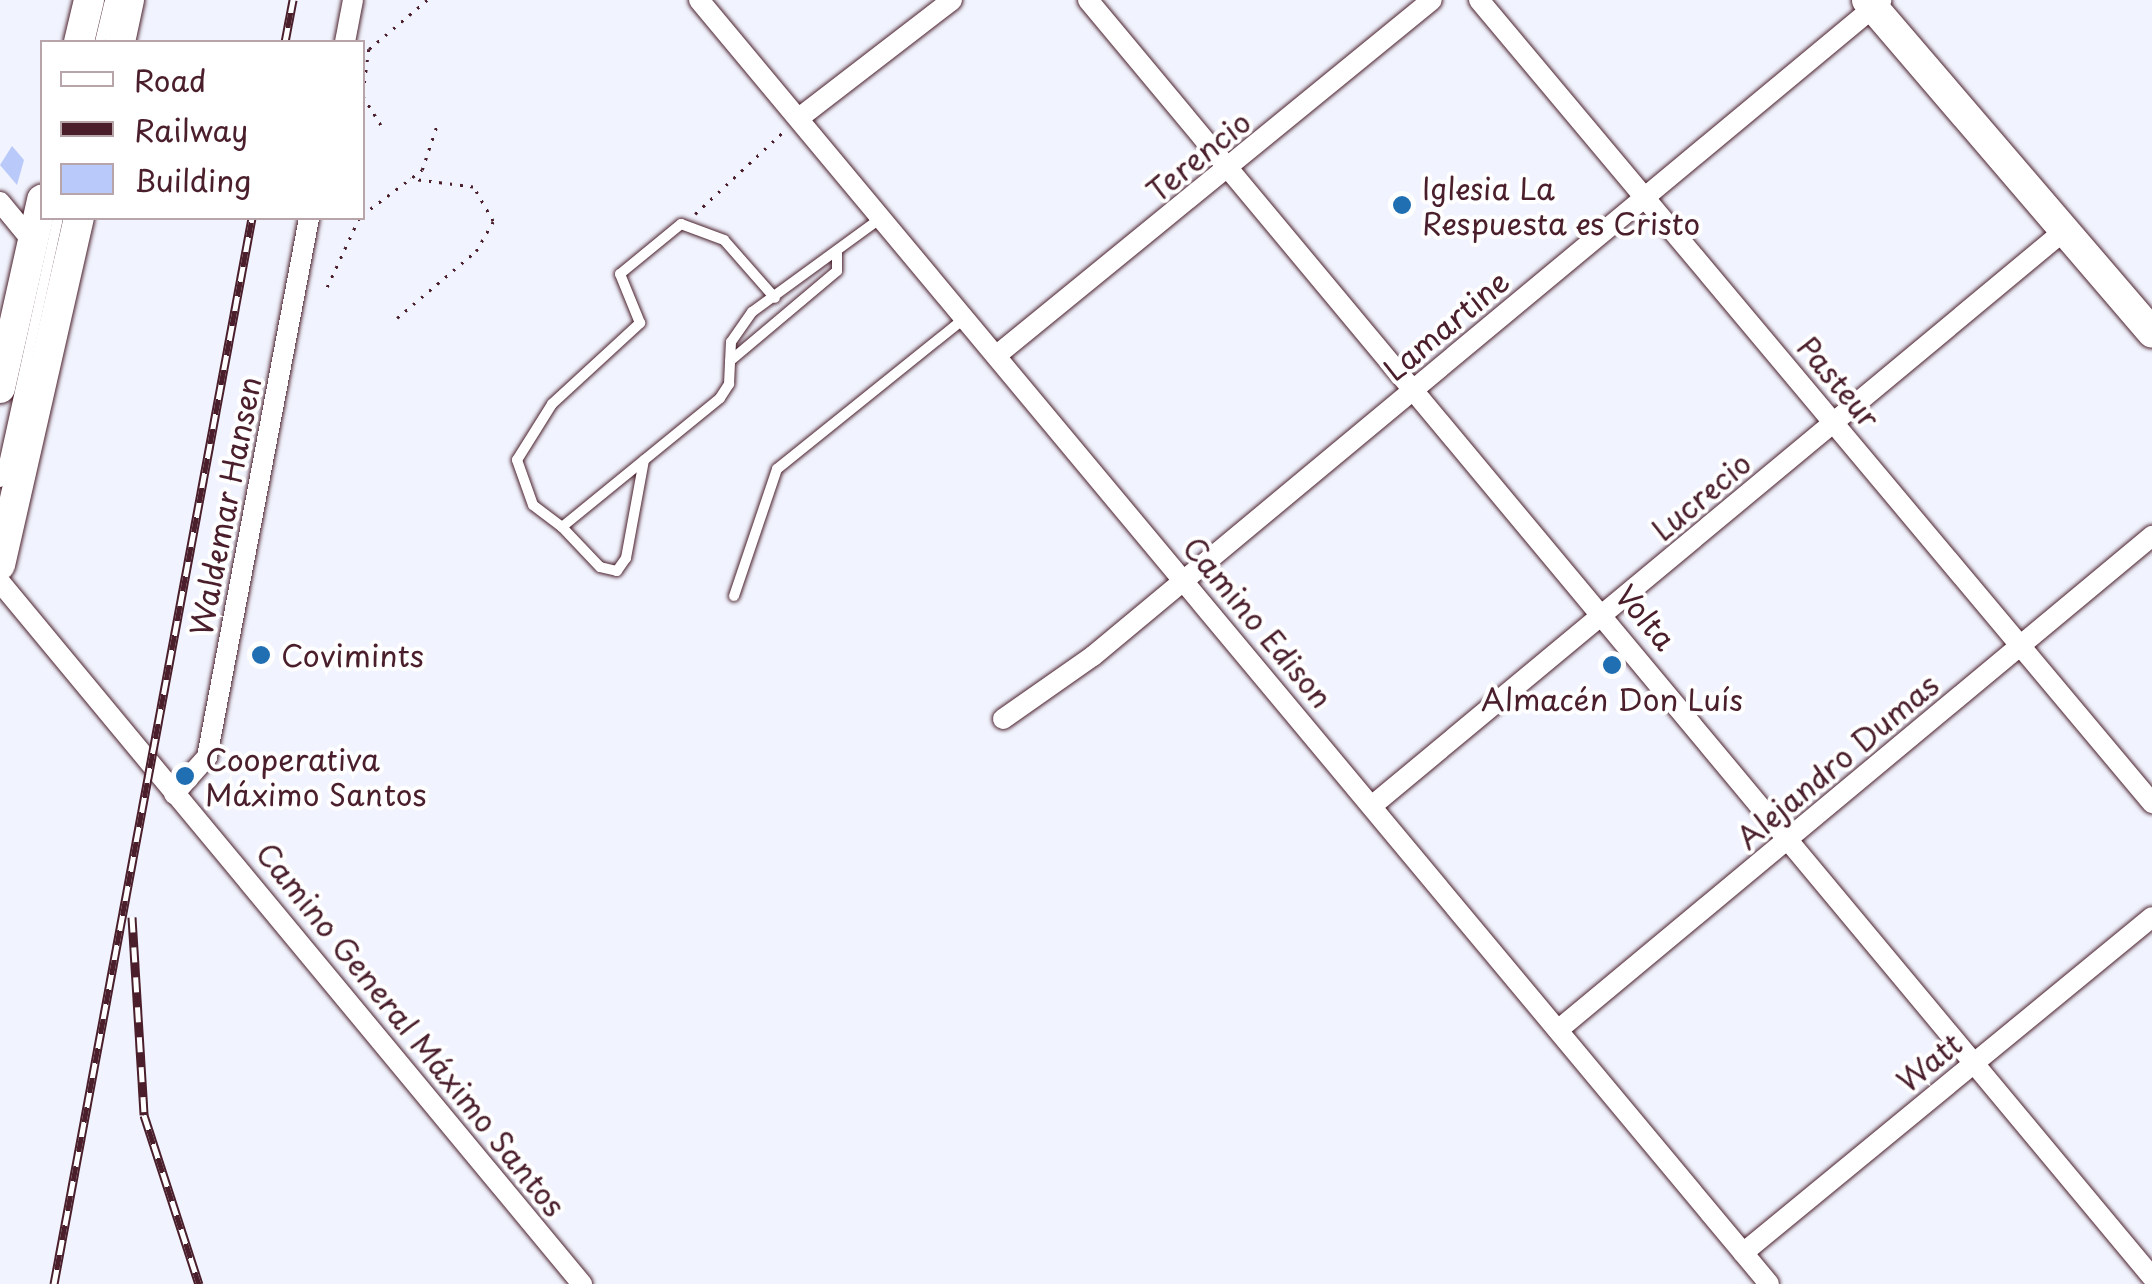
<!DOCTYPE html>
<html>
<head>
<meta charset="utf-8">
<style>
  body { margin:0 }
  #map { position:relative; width:2152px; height:1284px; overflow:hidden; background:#f1f4fe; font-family:"Playpen Sans",sans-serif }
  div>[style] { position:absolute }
  .building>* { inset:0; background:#b9c9f9 }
  .path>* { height:2.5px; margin-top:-1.25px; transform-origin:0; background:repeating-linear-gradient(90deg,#4a1f2b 0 2.5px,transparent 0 10.5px) }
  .roads { filter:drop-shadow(0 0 2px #4a1f2b) drop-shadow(0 0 2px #4a1f2b) }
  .lane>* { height:10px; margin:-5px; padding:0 5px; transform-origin:5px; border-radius:5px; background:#fff }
  .street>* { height:20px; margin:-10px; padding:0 10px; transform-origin:10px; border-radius:10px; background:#fff }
  .secondary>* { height:30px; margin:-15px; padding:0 15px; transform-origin:15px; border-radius:15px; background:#fff }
  .rail>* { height:9px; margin-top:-4.5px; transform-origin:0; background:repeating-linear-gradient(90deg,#fff 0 15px,#4a1f2b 0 30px); box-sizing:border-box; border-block:2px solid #4a1f2b }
  .dots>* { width:28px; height:28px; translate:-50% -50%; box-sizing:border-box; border:5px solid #fff; border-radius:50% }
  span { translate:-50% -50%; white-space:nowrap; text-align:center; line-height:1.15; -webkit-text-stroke:8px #fff; paint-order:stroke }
  .street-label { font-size:30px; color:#4a1f2b }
  .poi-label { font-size:30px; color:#4a1f2b }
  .left { translate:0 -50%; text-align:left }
  .legend { position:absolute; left:40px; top:40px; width:325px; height:180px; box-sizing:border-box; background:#fff; border:2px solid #b7a5aa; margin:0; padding:12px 18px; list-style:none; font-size:30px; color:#4a1f2b }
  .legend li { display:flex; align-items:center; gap:20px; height:50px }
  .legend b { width:50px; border:2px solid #b7a5aa }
</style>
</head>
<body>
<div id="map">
  <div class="building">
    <div style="clip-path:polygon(12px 146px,24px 160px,17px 185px,0 165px)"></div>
  </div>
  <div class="path">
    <div style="left:369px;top:49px;width:47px;rotate:97.3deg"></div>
    <div style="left:363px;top:96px;width:34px;rotate:58deg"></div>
    <div style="left:369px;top:49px;width:76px;rotate:-40.2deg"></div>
    <div style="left:695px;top:214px;width:122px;rotate:-43deg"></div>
    <div style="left:362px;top:215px;width:75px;rotate:-36.9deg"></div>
    <div style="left:422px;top:170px;width:51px;rotate:-71.6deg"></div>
    <div style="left:327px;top:287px;width:76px;rotate:-65.1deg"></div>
    <div style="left:397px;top:318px;width:104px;rotate:-40.3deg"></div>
    <div style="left:476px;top:251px;width:34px;rotate:-60deg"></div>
    <div style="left:493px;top:221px;width:39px;rotate:-120deg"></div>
    <div style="left:473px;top:187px;width:63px;rotate:-172.6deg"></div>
  </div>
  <div class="roads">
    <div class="lane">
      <div style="left:100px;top:42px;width:43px;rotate:-76.6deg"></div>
      <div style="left:730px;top:361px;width:140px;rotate:-40.1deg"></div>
      <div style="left:837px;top:271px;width:19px;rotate:-90deg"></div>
      <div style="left:644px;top:460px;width:100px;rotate:100.4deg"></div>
      <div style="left:626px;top:558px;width:16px;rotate:125deg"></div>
      <div style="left:617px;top:571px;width:17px;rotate:-167deg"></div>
      <div style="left:600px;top:567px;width:55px;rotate:-133.5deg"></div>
      <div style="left:562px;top:527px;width:204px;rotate:-39.2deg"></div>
      <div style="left:720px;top:398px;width:17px;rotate:-57deg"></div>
      <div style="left:729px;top:384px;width:42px;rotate:-87.3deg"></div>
      <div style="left:731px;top:342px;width:37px;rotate:-55deg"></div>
      <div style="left:752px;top:312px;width:160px;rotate:-36.1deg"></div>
      <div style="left:0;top:482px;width:270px;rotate:-77.6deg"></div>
      <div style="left:562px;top:527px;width:36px;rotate:-143deg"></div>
      <div style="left:533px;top:505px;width:48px;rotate:-109.6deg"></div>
      <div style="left:517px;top:460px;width:66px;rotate:-58deg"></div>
      <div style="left:552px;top:404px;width:120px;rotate:-42.6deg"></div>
      <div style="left:640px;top:323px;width:53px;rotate:-112.2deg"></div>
      <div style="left:620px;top:274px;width:79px;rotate:-39.3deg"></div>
      <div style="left:681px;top:224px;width:46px;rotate:20.4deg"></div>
      <div style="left:724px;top:240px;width:77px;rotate:48.7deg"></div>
      <div style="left:734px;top:596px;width:134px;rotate:-71.3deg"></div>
      <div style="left:777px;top:469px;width:241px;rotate:-38.8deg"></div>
    </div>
    <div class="street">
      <div style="left:699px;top:0;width:1671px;rotate:50.19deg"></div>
      <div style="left:1088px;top:0;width:1662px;rotate:50.2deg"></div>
      <div style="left:1479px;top:0;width:1048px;rotate:50.03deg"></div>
      <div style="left:345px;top:42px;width:43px;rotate:-79.2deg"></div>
      <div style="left:799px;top:118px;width:193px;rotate:-37.6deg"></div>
      <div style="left:0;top:202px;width:52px;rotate:50.5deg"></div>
      <div style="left:997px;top:355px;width:561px;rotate:-39.22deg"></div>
      <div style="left:0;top:582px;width:912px;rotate:50.34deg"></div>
      <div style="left:1003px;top:719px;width:110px;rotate:-35deg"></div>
      <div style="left:1093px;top:656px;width:1025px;rotate:-39.73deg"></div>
      <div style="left:174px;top:794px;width:50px;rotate:-48.3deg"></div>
      <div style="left:207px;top:757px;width:549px;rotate:-79.28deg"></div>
      <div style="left:1373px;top:805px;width:900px;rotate:-39.72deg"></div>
      <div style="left:1558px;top:1030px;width:773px;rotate:-39.75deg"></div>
      <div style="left:1743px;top:1253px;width:529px;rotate:-39.4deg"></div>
    </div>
    <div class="secondary">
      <div style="left:1867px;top:0;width:438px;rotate:49.4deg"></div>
      <div style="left:79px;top:42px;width:43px;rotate:-76.6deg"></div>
      <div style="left:120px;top:42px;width:43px;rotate:-77.9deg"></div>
      <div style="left:0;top:388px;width:193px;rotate:-77.4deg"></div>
      <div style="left:0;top:565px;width:356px;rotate:-77.2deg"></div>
    </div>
  </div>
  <div class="rail">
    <div style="left:285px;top:42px;width:43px;rotate:-79.2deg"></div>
    <div style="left:132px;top:917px;width:198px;rotate:86.5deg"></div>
    <div style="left:144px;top:1115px;width:178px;rotate:72deg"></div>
    <div style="left:54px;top:1284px;width:1084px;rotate:-79.48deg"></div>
  </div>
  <div class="dots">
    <div style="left:1402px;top:205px;background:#1f6fb2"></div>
    <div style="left:261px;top:655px;background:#1f6fb2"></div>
    <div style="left:1612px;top:665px;background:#1f6fb2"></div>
    <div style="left:185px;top:776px;background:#1f6fb2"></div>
  </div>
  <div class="street-label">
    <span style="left:1198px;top:156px;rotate:-39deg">Terencio</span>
    <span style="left:1446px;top:325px;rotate:-40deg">Lamartine</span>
    <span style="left:1839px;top:382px;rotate:50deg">Pasteur</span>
    <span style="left:1701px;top:496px;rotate:-40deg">Lucrecio</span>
    <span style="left:225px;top:506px;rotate:-79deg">Waldemar Hansen</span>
    <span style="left:1646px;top:617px;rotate:50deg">Volta</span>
    <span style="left:1258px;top:622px;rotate:50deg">Camino Edison</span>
    <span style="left:1837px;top:761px;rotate:-40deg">Alejandro Dumas</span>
    <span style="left:411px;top:1029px;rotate:51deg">Camino General Máximo Santos</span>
    <span style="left:1929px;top:1062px;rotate:-39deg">Watt</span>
  </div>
  <div class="poi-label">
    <span class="left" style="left:1422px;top:205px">Iglesia La<br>Respuesta es Cristo</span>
    <span class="left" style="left:281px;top:655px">Covimints</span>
    <span style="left:1612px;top:699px">Almacén Don Luís</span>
    <span class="left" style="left:205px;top:776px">Cooperativa<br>Máximo Santos</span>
  </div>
  <ul class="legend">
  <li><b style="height:12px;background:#fff"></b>Road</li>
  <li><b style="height:12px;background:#4a1f2b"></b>Railway</li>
  <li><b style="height:28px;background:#b9c9f9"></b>Building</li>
  </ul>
</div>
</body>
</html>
